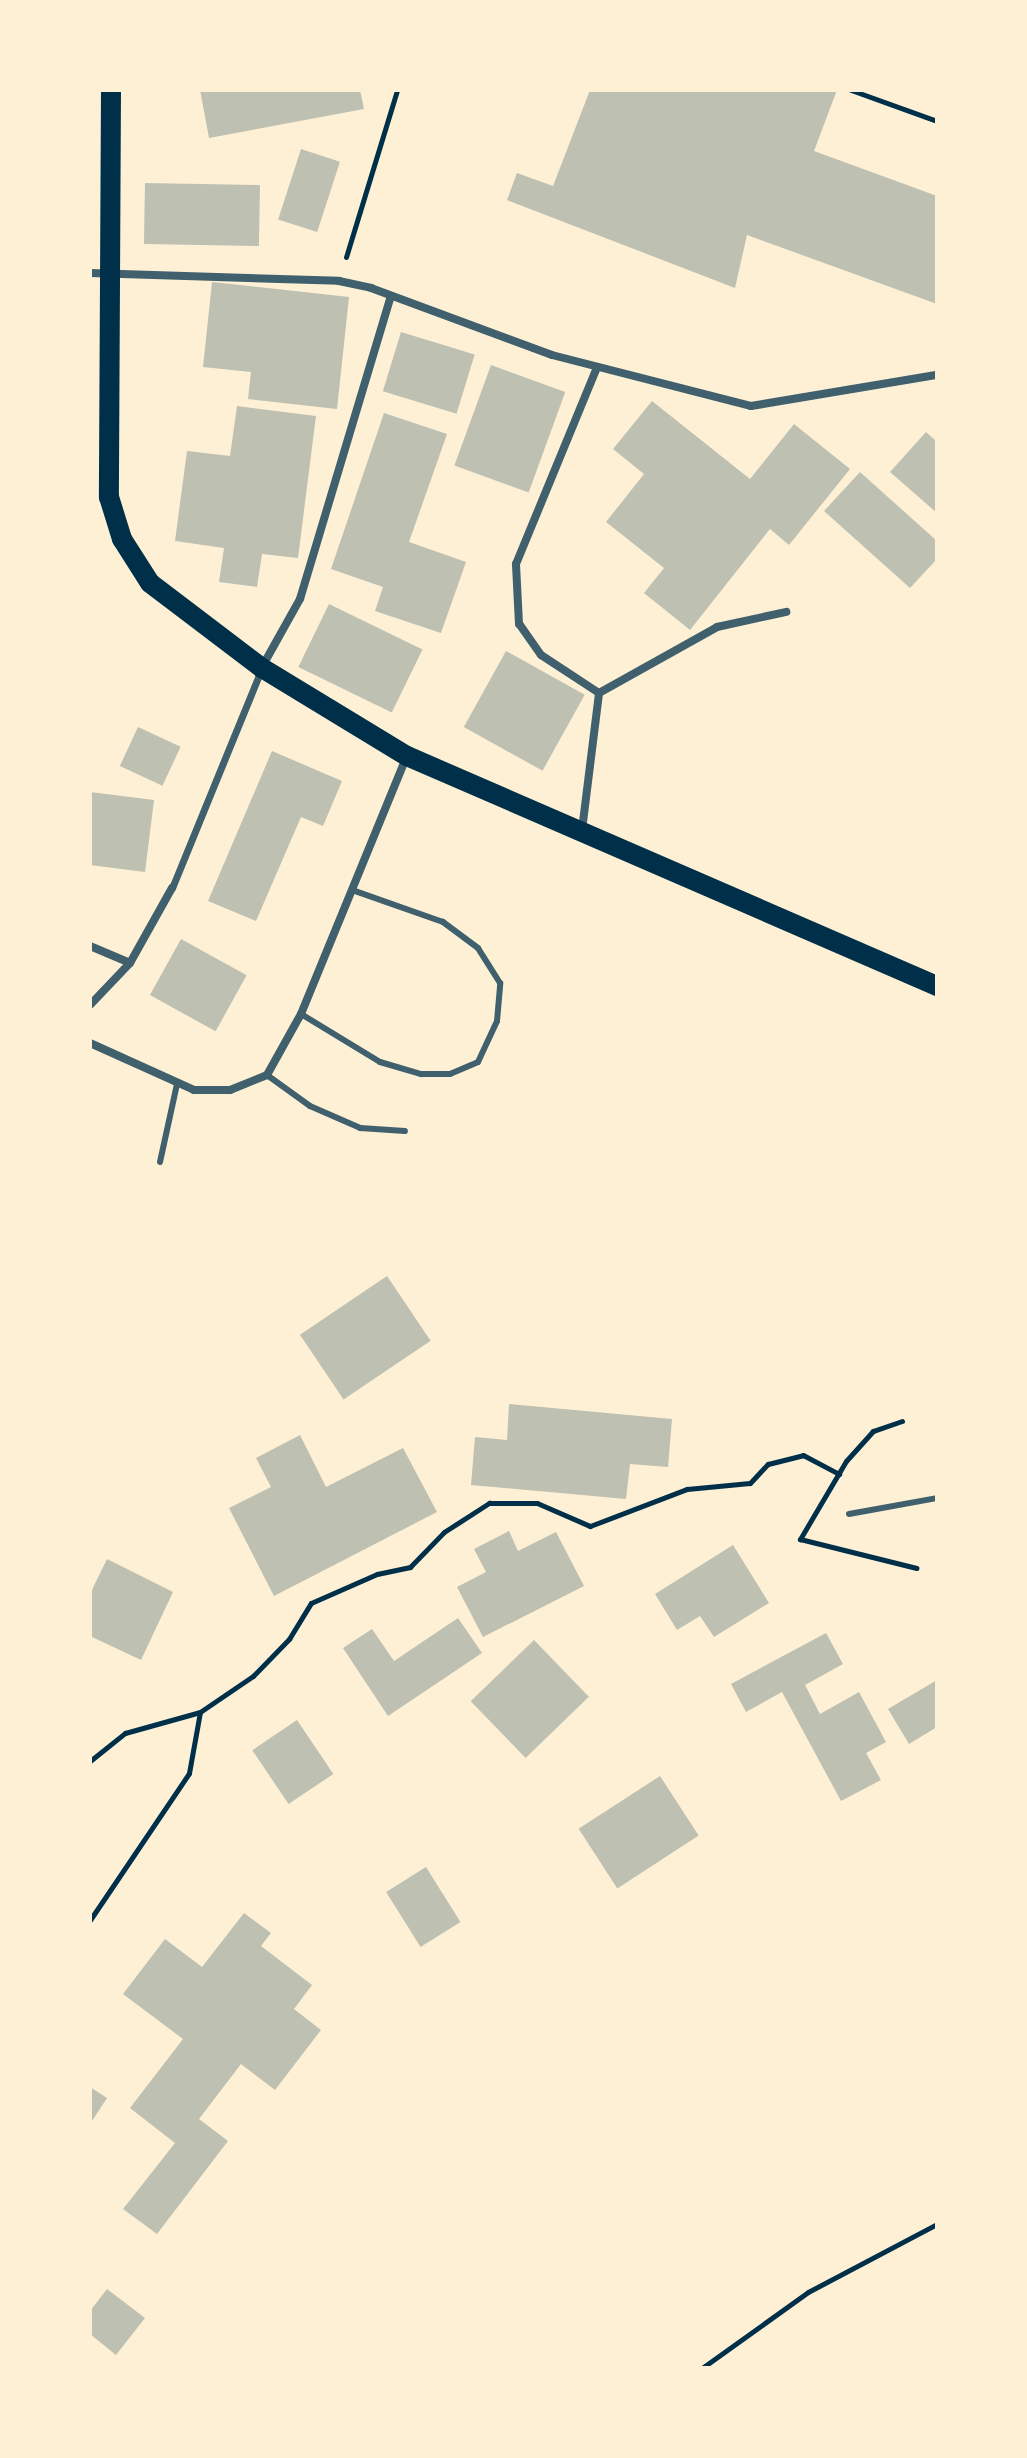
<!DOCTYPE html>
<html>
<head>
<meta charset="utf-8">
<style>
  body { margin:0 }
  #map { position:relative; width:1027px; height:2458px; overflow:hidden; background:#fdf0d5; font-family:Barlow,sans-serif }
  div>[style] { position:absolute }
  .building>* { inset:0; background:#bec0b2; transform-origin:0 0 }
  .path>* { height:5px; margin:-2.5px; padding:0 2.5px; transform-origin:2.5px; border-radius:2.5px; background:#003049 }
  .service>* { height:6px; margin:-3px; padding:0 3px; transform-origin:3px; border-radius:3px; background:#3f606c }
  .pedestrian>* { height:7px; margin:-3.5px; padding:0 3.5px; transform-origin:3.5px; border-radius:3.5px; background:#3f606c }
  .minor>* { height:8px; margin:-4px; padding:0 4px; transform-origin:4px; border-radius:4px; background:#3f606c }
  .primary>* { height:20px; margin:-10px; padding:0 10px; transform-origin:10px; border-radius:10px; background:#003049 }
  span { translate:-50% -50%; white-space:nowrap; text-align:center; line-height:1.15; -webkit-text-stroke:8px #fdf0d5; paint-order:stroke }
  .frame { position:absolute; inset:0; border:92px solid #fdf0d5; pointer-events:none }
</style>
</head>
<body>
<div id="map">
  <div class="building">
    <div style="clip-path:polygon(200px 90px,360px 90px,364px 109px,209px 138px)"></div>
    <div style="clip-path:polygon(590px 90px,837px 90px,814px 151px,937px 196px,937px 304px,747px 235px,735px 288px,507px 200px,517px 173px,553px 186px)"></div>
    <div style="left:301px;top:149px;width:41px;height:74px;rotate:18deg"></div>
    <div style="left:145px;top:183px;width:115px;height:61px;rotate:1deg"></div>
    <div style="clip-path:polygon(212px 282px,349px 297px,337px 409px,248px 399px,251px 372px,203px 367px)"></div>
    <div style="left:401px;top:332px;width:77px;height:62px;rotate:17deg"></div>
    <div style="left:491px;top:365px;width:79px;height:107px;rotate:20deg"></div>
    <div style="clip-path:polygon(652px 401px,750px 479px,794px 424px,850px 469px,789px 545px,770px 529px,690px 630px,644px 593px,664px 568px,606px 522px,644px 474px,613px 449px)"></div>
    <div style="clip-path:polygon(237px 406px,316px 416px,298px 558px,262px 554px,257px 587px,219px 582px,224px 548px,175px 541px,187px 451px,230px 456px)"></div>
    <div style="clip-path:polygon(384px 413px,447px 434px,409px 542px,466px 562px,441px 633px,375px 611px,383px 587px,331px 569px)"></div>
    <div style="clip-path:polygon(926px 432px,937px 442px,937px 513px,890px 472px)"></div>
    <div style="clip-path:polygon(860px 472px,937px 541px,937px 559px,910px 588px,824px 511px)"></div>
    <div style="left:329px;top:604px;width:104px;height:70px;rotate:26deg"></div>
    <div style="left:506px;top:651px;width:90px;height:87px;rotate:29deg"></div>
    <div style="left:138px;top:727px;width:47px;height:43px;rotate:25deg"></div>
    <div style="clip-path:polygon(272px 751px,342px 781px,323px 826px,301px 817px,256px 921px,208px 901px)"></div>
    <div style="clip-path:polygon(90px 792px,154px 800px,145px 872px,90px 865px)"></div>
    <div style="left:181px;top:939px;width:75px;height:64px;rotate:29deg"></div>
    <div style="left:387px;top:1276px;width:78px;height:105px;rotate:56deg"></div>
    <div style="clip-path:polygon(509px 1404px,672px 1419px,668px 1467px,630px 1464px,626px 1499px,471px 1485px,475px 1437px,507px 1440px)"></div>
    <div style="clip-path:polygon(300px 1435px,326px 1487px,403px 1448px,437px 1512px,274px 1596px,229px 1508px,271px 1487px,256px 1458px)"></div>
    <div style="clip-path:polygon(509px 1531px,518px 1551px,556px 1532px,584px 1586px,483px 1637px,457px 1587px,486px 1572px,474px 1549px)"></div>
    <div style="clip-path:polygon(733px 1545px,769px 1603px,714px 1637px,700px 1616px,677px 1630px,655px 1594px)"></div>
    <div style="clip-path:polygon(107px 1559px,173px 1592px,141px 1660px,90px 1636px,90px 1594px)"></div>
    <div style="clip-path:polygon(458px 1618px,482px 1653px,388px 1716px,343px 1648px,372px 1629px,394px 1661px)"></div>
    <div style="clip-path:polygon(826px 1633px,843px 1664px,805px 1685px,820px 1714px,859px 1692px,886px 1742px,866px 1753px,881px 1780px,841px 1801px,782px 1692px,746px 1712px,731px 1684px)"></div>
    <div style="left:534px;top:1640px;width:79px;height:88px;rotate:46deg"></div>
    <div style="clip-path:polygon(937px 1680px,937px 1727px,909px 1744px,888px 1709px)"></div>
    <div style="left:297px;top:1720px;width:65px;height:54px;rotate:56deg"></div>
    <div style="left:660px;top:1776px;width:71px;height:97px;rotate:57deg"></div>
    <div style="left:426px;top:1867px;width:65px;height:47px;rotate:58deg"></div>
    <div style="clip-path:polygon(244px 1913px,271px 1933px,261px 1946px,312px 1985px,294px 2009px,321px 2030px,275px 2090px,241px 2064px,199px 2119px,228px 2141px,157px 2234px,123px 2209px,175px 2143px,130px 2108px,183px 2039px,123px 1994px,165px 1939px,202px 1967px)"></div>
    <div style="clip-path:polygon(90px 2087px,107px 2098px,90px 2124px)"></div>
    <div style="clip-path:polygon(107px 2289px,145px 2318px,116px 2355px,90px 2334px,90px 2311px)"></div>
  </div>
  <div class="path">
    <div style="left:851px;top:90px;width:91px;rotate:19.8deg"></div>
    <div style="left:346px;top:257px;width:175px;rotate:-73deg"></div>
    <div style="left:902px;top:1421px;width:31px;rotate:161deg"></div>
    <div style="left:873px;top:1431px;width:40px;rotate:132deg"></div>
    <div style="left:846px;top:1461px;width:91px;rotate:120.5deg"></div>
    <div style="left:800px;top:1539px;width:120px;rotate:14deg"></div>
    <div style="left:90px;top:1761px;width:45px;rotate:-38.7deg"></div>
    <div style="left:125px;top:1733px;width:78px;rotate:-15.6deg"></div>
    <div style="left:200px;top:1712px;width:64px;rotate:-34.2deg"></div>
    <div style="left:253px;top:1676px;width:52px;rotate:-45.8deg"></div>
    <div style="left:289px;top:1639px;width:42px;rotate:-58.6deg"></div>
    <div style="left:311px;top:1603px;width:72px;rotate:-23.7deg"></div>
    <div style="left:377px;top:1574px;width:34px;rotate:-12deg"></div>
    <div style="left:410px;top:1567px;width:49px;rotate:-45.8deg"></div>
    <div style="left:444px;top:1532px;width:54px;rotate:-32.8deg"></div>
    <div style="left:489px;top:1503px;width:48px"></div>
    <div style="left:537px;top:1503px;width:58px;rotate:23.5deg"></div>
    <div style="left:590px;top:1526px;width:104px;rotate:-20.9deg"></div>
    <div style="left:687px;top:1489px;width:63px;rotate:-5.4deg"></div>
    <div style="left:750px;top:1483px;width:26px;rotate:-47deg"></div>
    <div style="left:768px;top:1464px;width:36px;rotate:-14deg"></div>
    <div style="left:803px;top:1455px;width:41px;rotate:27.8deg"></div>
    <div style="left:90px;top:1920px;width:177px;rotate:-56deg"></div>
    <div style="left:189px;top:1773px;width:62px;rotate:-79.8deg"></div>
    <div style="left:702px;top:2368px;width:130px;rotate:-35.6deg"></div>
    <div style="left:808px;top:2292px;width:146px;rotate:-27.8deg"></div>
  </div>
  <div class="service">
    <div style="left:301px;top:1014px;width:92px;rotate:31.3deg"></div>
    <div style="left:380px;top:1062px;width:43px;rotate:16.3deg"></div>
    <div style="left:421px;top:1074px;width:29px"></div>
    <div style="left:450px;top:1074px;width:30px;rotate:-23deg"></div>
    <div style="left:478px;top:1062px;width:45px;rotate:-65.1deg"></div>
    <div style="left:497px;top:1021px;width:38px;rotate:-85deg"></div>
    <div style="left:500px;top:983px;width:41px;rotate:-122.2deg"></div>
    <div style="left:478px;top:948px;width:44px;rotate:-143.4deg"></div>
    <div style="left:443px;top:922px;width:96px;rotate:-160.6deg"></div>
    <div style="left:267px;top:1075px;width:53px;rotate:35.8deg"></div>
    <div style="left:310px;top:1106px;width:55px;rotate:23.7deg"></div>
    <div style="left:360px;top:1128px;width:45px;rotate:3.8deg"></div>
    <div style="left:160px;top:1162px;width:80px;rotate:-77.7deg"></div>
    <div style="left:849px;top:1514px;width:89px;rotate:-10.3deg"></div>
  </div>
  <div class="pedestrian">
    <div style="left:172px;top:888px;width:235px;rotate:-67.8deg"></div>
  </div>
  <div class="minor">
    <div style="left:90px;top:273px;width:249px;rotate:1.8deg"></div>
    <div style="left:339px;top:281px;width:33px;rotate:12deg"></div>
    <div style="left:371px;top:288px;width:193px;rotate:20.3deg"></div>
    <div style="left:552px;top:355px;width:205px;rotate:14.4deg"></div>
    <div style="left:751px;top:406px;width:189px;rotate:-9.5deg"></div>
    <div style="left:262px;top:667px;width:78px;rotate:-60.8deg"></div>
    <div style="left:300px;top:599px;width:313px;rotate:-73.3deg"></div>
    <div style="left:599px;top:693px;width:135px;rotate:-29.2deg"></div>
    <div style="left:717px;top:627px;width:71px;rotate:-12.3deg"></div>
    <div style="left:582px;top:830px;width:138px;rotate:-82.9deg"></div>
    <div style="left:599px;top:693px;width:69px;rotate:-146.8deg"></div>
    <div style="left:541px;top:655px;width:38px;rotate:-125deg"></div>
    <div style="left:519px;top:624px;width:60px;rotate:-92.9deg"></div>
    <div style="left:516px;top:564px;width:213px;rotate:-67.6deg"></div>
    <div style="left:90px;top:946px;width:43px;rotate:23deg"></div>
    <div style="left:90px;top:1005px;width:58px;rotate:-46.4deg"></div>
    <div style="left:130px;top:963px;width:86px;rotate:-60.8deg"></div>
    <div style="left:90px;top:1043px;width:114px;rotate:24.3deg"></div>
    <div style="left:194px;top:1090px;width:36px"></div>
    <div style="left:230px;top:1090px;width:40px;rotate:-22deg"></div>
    <div style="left:267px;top:1075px;width:70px;rotate:-60.9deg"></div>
    <div style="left:301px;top:1014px;width:279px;rotate:-67.7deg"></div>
  </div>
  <div class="primary">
    <div style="left:111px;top:90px;width:407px;rotate:90.3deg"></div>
    <div style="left:109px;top:497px;width:44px;rotate:72.8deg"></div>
    <div style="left:122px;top:539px;width:52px;rotate:57.5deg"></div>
    <div style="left:150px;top:583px;width:141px;rotate:37.2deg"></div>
    <div style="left:262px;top:668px;width:170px;rotate:31.3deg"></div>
    <div style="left:407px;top:756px;width:578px;rotate:23.46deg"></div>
  </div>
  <div class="frame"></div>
</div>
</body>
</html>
